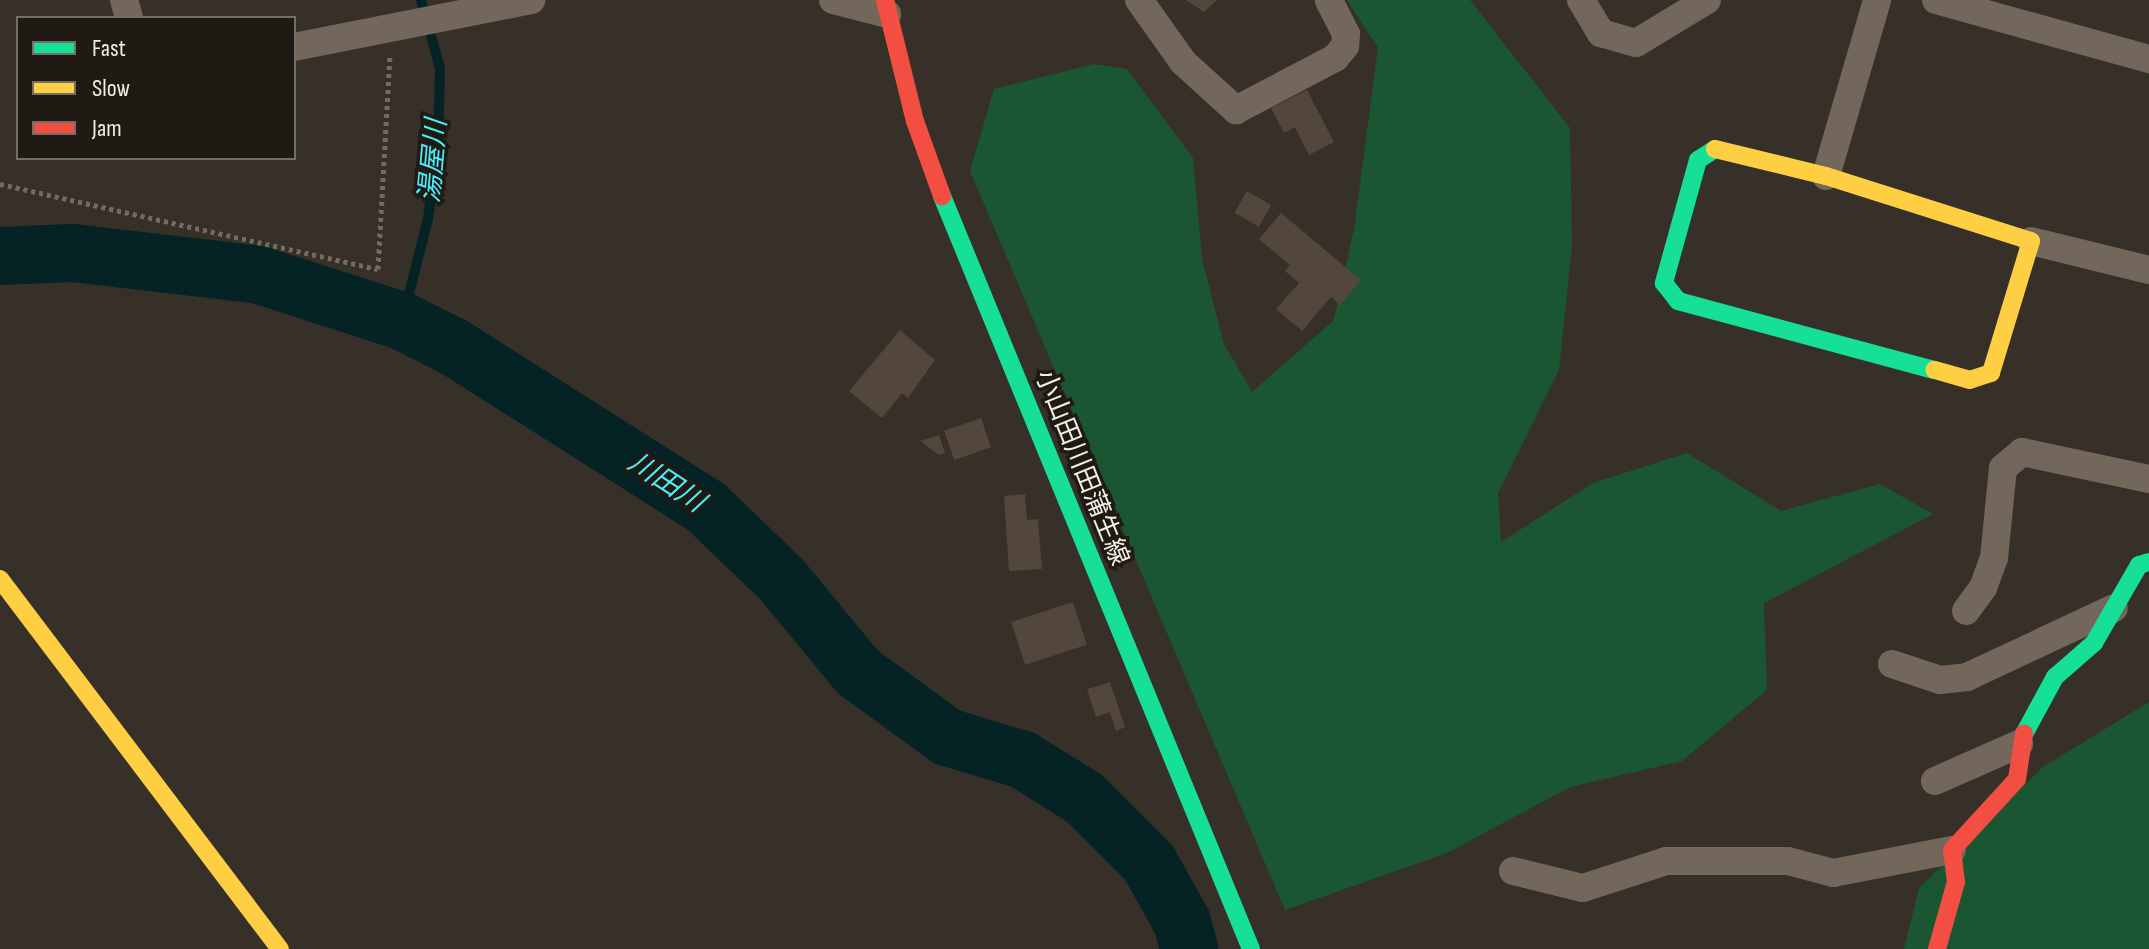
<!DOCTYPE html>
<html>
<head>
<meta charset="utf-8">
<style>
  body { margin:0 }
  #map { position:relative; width:2149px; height:949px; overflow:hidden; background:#363029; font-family:"Sofia Sans Condensed","Noto Sans JP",sans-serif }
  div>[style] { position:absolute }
  .green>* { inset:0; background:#1b5632 }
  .stream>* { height:10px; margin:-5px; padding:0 5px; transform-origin:5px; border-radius:5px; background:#052324 }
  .river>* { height:58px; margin:-29px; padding:0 29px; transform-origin:29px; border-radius:29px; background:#052324 }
  .building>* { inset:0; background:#53463b; transform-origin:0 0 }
  .path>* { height:5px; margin-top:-2.5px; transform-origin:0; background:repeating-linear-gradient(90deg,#746a61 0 4px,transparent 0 8px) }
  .street>* { height:28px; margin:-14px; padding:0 14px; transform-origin:14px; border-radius:14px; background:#73675b }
  .fast>* { height:18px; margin:-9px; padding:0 9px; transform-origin:9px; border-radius:9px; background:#16e098 }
  .slow>* { height:18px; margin:-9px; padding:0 9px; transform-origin:9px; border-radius:9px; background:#ffcf43 }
  .jam>* { height:18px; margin:-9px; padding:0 9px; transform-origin:9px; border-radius:9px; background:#f24e42 }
  span { translate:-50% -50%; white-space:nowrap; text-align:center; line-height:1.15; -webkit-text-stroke:7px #1f1a14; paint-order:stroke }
  .street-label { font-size:26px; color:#f4ede4 }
  .water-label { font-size:28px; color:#4aedf8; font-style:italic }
  .legend { position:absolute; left:16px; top:16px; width:280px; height:144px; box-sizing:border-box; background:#1f1a14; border:2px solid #746e67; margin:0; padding:10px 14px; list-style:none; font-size:24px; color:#f4ede4 }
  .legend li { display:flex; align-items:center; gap:16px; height:40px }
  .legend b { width:40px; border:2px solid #746e67 }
</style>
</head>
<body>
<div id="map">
  <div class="green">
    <div style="clip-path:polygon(1347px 0,1470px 0,1570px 128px,1572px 245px,1559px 370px,1498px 493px,1501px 542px,1593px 483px,1687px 453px,1781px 511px,1880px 484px,1933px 514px,1764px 603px,1767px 690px,1682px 761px,1570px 787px,1447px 853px,1285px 910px,970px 171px,994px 89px,1094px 64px,1127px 69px,1193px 158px,1202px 259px,1224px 344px,1252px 392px,1334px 320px,1354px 229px,1378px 48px)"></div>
    <div style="clip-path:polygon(2149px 702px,2149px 949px,1904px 949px,1919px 888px,2043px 767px)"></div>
  </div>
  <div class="stream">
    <div style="left:402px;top:321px;width:105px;rotate:-75.7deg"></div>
    <div style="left:428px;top:219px;width:74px;rotate:-82.2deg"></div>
    <div style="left:438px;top:146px;width:78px;rotate:-88.5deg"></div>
    <div style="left:440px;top:68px;width:71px;rotate:-105.6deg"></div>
  </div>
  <div class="river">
    <div style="left:0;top:256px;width:73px;rotate:-2.4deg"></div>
    <div style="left:73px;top:253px;width:187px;rotate:6.7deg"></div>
    <div style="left:259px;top:275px;width:150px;rotate:17.8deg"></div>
    <div style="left:402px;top:321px;width:58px;rotate:26.6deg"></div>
    <div style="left:454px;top:347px;width:299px;rotate:32.4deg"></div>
    <div style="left:706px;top:507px;width:104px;rotate:43.8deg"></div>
    <div style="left:781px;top:579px;width:121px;rotate:50.4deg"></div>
    <div style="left:858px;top:672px;width:110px;rotate:36.1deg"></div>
    <div style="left:947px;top:737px;width:79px;rotate:16.8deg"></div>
    <div style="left:1023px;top:760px;width:72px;rotate:31.9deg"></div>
    <div style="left:1084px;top:798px;width:92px;rotate:45deg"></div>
    <div style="left:1149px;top:863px;width:68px;rotate:60.8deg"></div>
    <div style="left:1182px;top:922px;width:28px;rotate:75deg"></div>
  </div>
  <div class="building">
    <div style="clip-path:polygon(1186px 0,1217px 0,1204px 12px)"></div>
    <div style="clip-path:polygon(1307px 90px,1334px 142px,1309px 155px,1295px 127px,1284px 133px,1271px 108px)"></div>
    <div style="left:1247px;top:191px;width:28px;height:25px;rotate:30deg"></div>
    <div style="clip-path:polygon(1281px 213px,1361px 280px,1340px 305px,1331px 297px,1302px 331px,1276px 309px,1299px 283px,1285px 271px,1290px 265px,1259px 239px)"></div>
    <div style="clip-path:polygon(900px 330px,935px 360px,908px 398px,902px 393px,882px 418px,849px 391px)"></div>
    <div style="left:981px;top:418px;width:31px;height:39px;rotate:71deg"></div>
    <div style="clip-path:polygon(939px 435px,945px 453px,939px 455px,920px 441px)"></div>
    <div style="clip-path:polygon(1025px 494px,1027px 520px,1038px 519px,1042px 569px,1009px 571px,1004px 496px)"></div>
    <div style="left:1073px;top:602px;width:45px;height:65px;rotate:72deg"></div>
    <div style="clip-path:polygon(1110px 682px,1125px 727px,1116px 731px,1110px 712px,1096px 717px,1087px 689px)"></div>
  </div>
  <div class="path">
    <div style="left:0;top:184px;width:387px;rotate:12.7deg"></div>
    <div style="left:378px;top:269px;width:212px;rotate:-86.8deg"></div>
  </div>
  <div class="street">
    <div style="left:124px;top:0;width:19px;rotate:74deg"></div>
    <div style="left:833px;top:0;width:56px;rotate:14.5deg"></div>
    <div style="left:1139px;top:0;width:76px;rotate:54.6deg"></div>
    <div style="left:1183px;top:62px;width:72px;rotate:42.2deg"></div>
    <div style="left:1236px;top:110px;width:112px;rotate:-27.7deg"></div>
    <div style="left:1335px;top:58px;width:16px;rotate:-50deg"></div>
    <div style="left:1345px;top:46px;width:12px;rotate:-85deg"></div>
    <div style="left:1346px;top:34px;width:38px;rotate:-117deg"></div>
    <div style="left:1581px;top:0;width:39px;rotate:59deg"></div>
    <div style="left:1601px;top:33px;width:36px;rotate:16deg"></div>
    <div style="left:1636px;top:43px;width:83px;rotate:-31.2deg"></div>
    <div style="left:1936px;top:0;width:221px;rotate:15.5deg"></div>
    <div style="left:294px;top:47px;width:242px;rotate:-11.2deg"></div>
    <div style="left:1826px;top:176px;width:183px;rotate:-73.8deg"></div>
    <div style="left:2031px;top:241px;width:122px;rotate:13.8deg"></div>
    <div style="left:1966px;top:611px;width:29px;rotate:-54deg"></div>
    <div style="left:1983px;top:588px;width:32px;rotate:-70deg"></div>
    <div style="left:1994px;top:558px;width:90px;rotate:-84.3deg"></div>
    <div style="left:2003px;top:468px;width:25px;rotate:-40deg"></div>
    <div style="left:2022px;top:452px;width:130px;rotate:12deg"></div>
    <div style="left:1892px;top:664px;width:51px;rotate:18.4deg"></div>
    <div style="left:1940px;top:680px;width:27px;rotate:-6deg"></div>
    <div style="left:1967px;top:677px;width:162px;rotate:-25.1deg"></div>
    <div style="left:1935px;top:781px;width:92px;rotate:-23.8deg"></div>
    <div style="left:1513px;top:871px;width:72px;rotate:13.7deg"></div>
    <div style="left:1583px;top:888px;width:87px;rotate:-18deg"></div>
    <div style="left:1666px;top:861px;width:122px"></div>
    <div style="left:1788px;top:861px;width:47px;rotate:14.9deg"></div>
    <div style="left:1833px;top:873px;width:121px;rotate:-10.9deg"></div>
  </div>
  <div class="fast">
    <div style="left:1715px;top:149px;width:20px;rotate:147deg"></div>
    <div style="left:1698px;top:160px;width:128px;rotate:105.5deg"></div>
    <div style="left:1664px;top:283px;width:23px;rotate:52deg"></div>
    <div style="left:1678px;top:301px;width:265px;rotate:15.1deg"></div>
    <div style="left:942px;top:196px;width:814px;rotate:67.69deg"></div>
    <div style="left:2024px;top:734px;width:65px;rotate:-61.5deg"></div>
    <div style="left:2055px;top:677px;width:52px;rotate:-41.1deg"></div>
    <div style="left:2094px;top:643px;width:90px;rotate:-60deg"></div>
    <div style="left:2139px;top:565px;width:10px;rotate:-17deg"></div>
  </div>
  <div class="slow">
    <div style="left:1715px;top:149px;width:114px;rotate:13.7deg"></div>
    <div style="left:1826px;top:176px;width:215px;rotate:17.6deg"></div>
    <div style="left:2031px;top:241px;width:138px;rotate:106.9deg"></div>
    <div style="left:1991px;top:373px;width:22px;rotate:162deg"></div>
    <div style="left:1970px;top:380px;width:37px;rotate:-164deg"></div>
    <div style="left:0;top:579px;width:464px;rotate:52.9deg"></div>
  </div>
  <div class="jam">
    <div style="left:885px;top:0;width:125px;rotate:76.1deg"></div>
    <div style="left:915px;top:121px;width:80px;rotate:70.2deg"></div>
    <div style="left:1937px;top:949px;width:70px;rotate:-74.2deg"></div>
    <div style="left:1956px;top:882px;width:32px;rotate:-97deg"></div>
    <div style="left:1952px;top:850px;width:96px;rotate:-47.5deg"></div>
    <div style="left:2017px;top:779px;width:46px;rotate:-81.2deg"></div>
  </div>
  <div class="street-label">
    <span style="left:1081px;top:468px;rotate:68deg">小山田川田蒲生線</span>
  </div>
  <div class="water-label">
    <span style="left:434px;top:161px;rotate:-85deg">湯屋川</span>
    <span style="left:666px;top:483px;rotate:33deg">川田川</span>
  </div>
  <ul class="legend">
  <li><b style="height:10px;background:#16e098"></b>Fast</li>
  <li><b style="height:10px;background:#ffcf43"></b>Slow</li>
  <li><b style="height:10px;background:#f24e42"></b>Jam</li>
  </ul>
</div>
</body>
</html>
